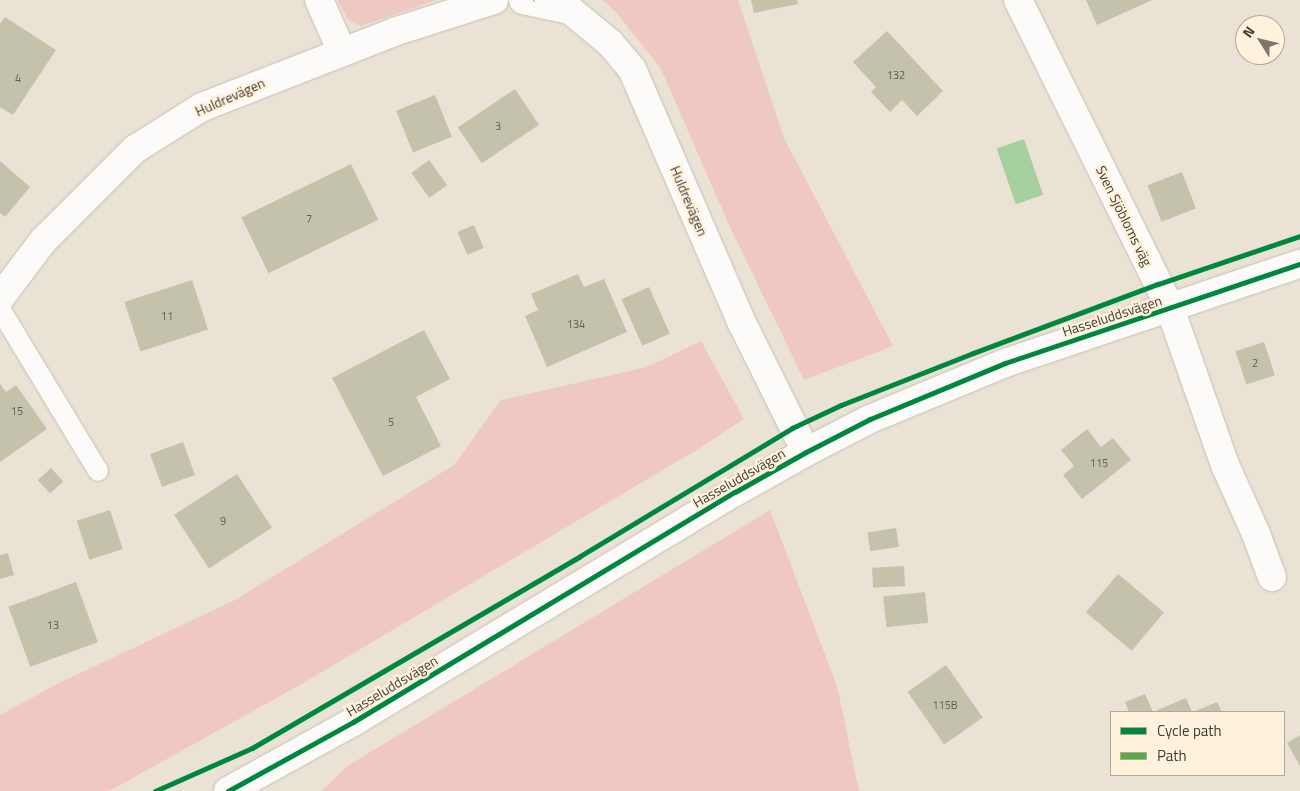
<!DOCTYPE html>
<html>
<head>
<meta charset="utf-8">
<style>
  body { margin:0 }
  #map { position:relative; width:1300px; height:791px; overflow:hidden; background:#eae2d4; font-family:"Titillium Web",sans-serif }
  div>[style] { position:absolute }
  .green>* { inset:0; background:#f0c8c2 }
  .water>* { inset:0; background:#a6d09d; transform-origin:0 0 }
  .building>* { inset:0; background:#c5c2ab; transform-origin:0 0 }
  .roads { filter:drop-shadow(0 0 1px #c6c0b5) drop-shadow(0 0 1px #c6c0b5) }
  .lane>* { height:20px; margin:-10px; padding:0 10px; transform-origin:10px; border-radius:10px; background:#fcfbf9 }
  .street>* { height:28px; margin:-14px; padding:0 14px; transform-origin:14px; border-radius:14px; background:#fcfbf9 }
  .secondary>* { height:28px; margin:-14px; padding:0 14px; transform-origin:14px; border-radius:14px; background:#fcfbf9 }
  .quiet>* { height:4px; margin-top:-2px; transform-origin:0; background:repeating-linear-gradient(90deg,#56ac45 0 8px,transparent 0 12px) }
  .cycleway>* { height:5px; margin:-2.5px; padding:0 2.5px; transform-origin:2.5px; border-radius:2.5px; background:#00873e }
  span { translate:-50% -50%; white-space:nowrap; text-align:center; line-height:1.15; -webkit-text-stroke:5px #fff2dd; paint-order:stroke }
  .number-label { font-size:11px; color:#635e50 }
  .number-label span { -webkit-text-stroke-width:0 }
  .street-label { font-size:14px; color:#423c31 }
  .legend { position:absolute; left:1110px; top:711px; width:175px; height:65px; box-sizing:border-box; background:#fff2dd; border:1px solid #b3a998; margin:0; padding:6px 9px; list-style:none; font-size:15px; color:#423c31 }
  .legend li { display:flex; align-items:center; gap:10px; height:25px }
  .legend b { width:25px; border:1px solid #b3a998 }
  .north { position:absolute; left:1235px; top:15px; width:50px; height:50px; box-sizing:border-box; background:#fff2dd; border:1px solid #b3a998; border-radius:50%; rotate:306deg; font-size:14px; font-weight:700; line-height:20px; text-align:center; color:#423c31 }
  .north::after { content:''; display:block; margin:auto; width:18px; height:22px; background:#7d766a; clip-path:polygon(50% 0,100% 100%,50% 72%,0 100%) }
</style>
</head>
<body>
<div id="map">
  <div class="green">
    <div style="clip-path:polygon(337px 0,436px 0,361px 26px,348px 20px)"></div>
    <div style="clip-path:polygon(602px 0,738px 0,784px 138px,893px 346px,804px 380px,729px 225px,661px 69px,616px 12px)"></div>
    <div style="clip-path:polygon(701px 341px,744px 419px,700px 448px,298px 686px,115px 788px,107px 791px,0 791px,0 715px,57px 684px,235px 600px,454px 465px,501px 400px,647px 367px)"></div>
    <div style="clip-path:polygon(770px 510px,837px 686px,859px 791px,321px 791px,349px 765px)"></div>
  </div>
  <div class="water">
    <div style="left:1024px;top:139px;width:59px;height:29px;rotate:71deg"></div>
  </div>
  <div class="building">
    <div style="clip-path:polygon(751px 0,797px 0,798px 4px,754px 13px)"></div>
    <div style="clip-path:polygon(1086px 0,1152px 0,1097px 25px)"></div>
    <div style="clip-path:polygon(5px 17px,56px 50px,13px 115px,0 107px,0 24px)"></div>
    <div style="clip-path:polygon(887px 31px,943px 91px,917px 116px,902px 100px,890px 112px,871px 92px,876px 87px,853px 62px)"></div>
    <div style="left:515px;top:89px;width:43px;height:69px;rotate:56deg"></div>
    <div style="left:435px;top:95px;width:45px;height:42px;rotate:68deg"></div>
    <div style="left:429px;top:160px;width:31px;height:22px;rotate:54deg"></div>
    <div style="clip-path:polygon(0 161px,30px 187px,5px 217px,0 213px)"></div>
    <div style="left:351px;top:164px;width:62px;height:122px;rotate:64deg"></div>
    <div style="left:1182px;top:172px;width:39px;height:37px;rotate:69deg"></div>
    <div style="left:474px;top:225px;width:25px;height:18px;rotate:67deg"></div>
    <div style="clip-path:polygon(578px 274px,584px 287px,604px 279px,627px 332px,547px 367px,525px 316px,538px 310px,531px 294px)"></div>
    <div style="left:192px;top:280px;width:52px;height:71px;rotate:72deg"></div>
    <div style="left:649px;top:287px;width:51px;height:30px;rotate:66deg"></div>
    <div style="clip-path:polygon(424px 330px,450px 379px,416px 397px,441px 446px,383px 476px,332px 378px)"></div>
    <div style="left:1264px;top:342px;width:35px;height:30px;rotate:72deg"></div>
    <div style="clip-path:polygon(0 384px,6px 392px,16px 385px,47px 429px,0 462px)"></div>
    <div style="clip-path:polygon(1087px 429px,1101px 447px,1113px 438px,1131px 460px,1082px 499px,1063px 475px,1074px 466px,1061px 450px)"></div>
    <div style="left:183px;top:442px;width:35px;height:35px;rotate:70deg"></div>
    <div style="left:51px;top:468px;width:18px;height:18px;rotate:47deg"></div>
    <div style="left:237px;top:474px;width:64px;height:75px;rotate:57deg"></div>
    <div style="left:110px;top:510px;width:41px;height:35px;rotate:72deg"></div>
    <div style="left:896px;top:528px;width:19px;height:29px;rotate:81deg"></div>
    <div style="clip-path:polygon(8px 553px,14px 575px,0 579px,0 555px)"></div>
    <div style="left:904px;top:566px;width:20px;height:32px;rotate:87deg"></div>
    <div style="left:1118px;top:574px;width:60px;height:50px;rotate:40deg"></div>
    <div style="left:76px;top:582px;width:64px;height:72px;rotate:70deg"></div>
    <div style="left:925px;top:592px;width:31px;height:42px;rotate:84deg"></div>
    <div style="left:946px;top:665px;width:64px;height:47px;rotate:55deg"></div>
    <div style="clip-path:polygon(1145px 694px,1153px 712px,1186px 698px,1192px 712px,1129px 712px,1125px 702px)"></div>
    <div style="clip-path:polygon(1217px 702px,1222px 712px,1193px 712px)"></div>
    <div style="clip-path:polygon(1300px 735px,1300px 766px,1287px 743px)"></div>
  </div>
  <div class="roads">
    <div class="lane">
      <div style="left:0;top:309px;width:189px;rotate:58.8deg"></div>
    </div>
    <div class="street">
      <div style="left:319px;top:0;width:57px;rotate:66.1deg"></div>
      <div style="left:523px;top:0;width:48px;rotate:12deg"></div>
      <div style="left:570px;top:10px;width:52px;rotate:39.5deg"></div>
      <div style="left:610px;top:43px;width:34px;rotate:50deg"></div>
      <div style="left:632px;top:69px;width:277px;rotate:66.6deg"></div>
      <div style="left:742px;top:323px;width:144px;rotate:63.6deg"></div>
      <div style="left:1018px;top:0;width:343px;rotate:63.7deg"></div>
      <div style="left:1170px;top:308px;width:166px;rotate:70.7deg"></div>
      <div style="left:1225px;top:465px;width:76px;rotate:65.8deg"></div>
      <div style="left:1256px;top:534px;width:46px;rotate:69.6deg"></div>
      <div style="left:0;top:298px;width:71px;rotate:-53deg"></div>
      <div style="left:43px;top:241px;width:130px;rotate:-45deg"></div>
      <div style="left:135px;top:149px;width:79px;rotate:-32.1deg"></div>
      <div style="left:202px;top:107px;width:209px;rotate:-21.3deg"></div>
      <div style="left:397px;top:31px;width:102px;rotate:-17.7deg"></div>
    </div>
    <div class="secondary">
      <div style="left:228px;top:791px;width:143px;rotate:-28.9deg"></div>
      <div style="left:353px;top:722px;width:446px;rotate:-31.1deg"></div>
      <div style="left:735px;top:492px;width:81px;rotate:-29.4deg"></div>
      <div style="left:806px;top:452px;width:72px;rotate:-27.3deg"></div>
      <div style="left:870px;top:419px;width:146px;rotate:-22.5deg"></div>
      <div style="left:1005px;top:363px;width:311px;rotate:-18.6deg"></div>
    </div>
  </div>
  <div class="quiet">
    <div style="left:533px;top:1px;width:1px;rotate:-45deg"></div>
  </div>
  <div class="cycleway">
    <div style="left:155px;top:791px;width:106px;rotate:-23.9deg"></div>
    <div style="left:252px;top:748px;width:380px;rotate:-30.3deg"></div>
    <div style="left:580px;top:556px;width:248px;rotate:-31.1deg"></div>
    <div style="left:792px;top:428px;width:54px;rotate:-25.1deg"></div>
    <div style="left:841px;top:405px;width:142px;rotate:-21.5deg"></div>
    <div style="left:973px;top:353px;width:197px;rotate:-20.5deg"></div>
    <div style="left:1158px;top:284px;width:150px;rotate:-18.7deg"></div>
    <div style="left:228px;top:791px;width:143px;rotate:-28.9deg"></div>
    <div style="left:353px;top:722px;width:446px;rotate:-31.1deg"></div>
    <div style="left:735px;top:492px;width:81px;rotate:-29.4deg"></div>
    <div style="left:806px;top:452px;width:72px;rotate:-27.3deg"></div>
    <div style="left:870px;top:419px;width:146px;rotate:-22.5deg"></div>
    <div style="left:1005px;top:363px;width:311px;rotate:-18.6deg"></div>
  </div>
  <div class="number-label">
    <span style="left:896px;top:75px">132</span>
    <span style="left:18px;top:78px">4</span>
    <span style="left:498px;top:126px">3</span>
    <span style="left:309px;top:219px">7</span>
    <span style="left:167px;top:316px">11</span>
    <span style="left:576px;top:324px">134</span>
    <span style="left:1255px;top:363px">2</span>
    <span style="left:17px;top:411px">15</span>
    <span style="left:391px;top:422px">5</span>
    <span style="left:1099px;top:463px">115</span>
    <span style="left:223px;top:521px">9</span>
    <span style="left:53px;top:625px">13</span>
    <span style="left:945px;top:705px">115B</span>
  </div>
  <div class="street-label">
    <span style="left:230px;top:97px;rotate:-24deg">Huldrevägen</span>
    <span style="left:689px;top:201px;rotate:67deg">Huldrevägen</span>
    <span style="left:1124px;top:216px;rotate:64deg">Sven Sjöbloms väg</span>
    <span style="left:1112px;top:316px;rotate:-18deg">Hasseluddsvägen</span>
    <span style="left:739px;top:478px;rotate:-30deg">Hasseluddsvägen</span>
    <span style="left:392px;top:686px;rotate:-31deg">Hasseluddsvägen</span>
  </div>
  <ul class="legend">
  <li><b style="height:6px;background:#00873e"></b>Cycle path</li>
  <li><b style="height:6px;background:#56ac45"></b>Path</li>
  </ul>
  <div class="north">N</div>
</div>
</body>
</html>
